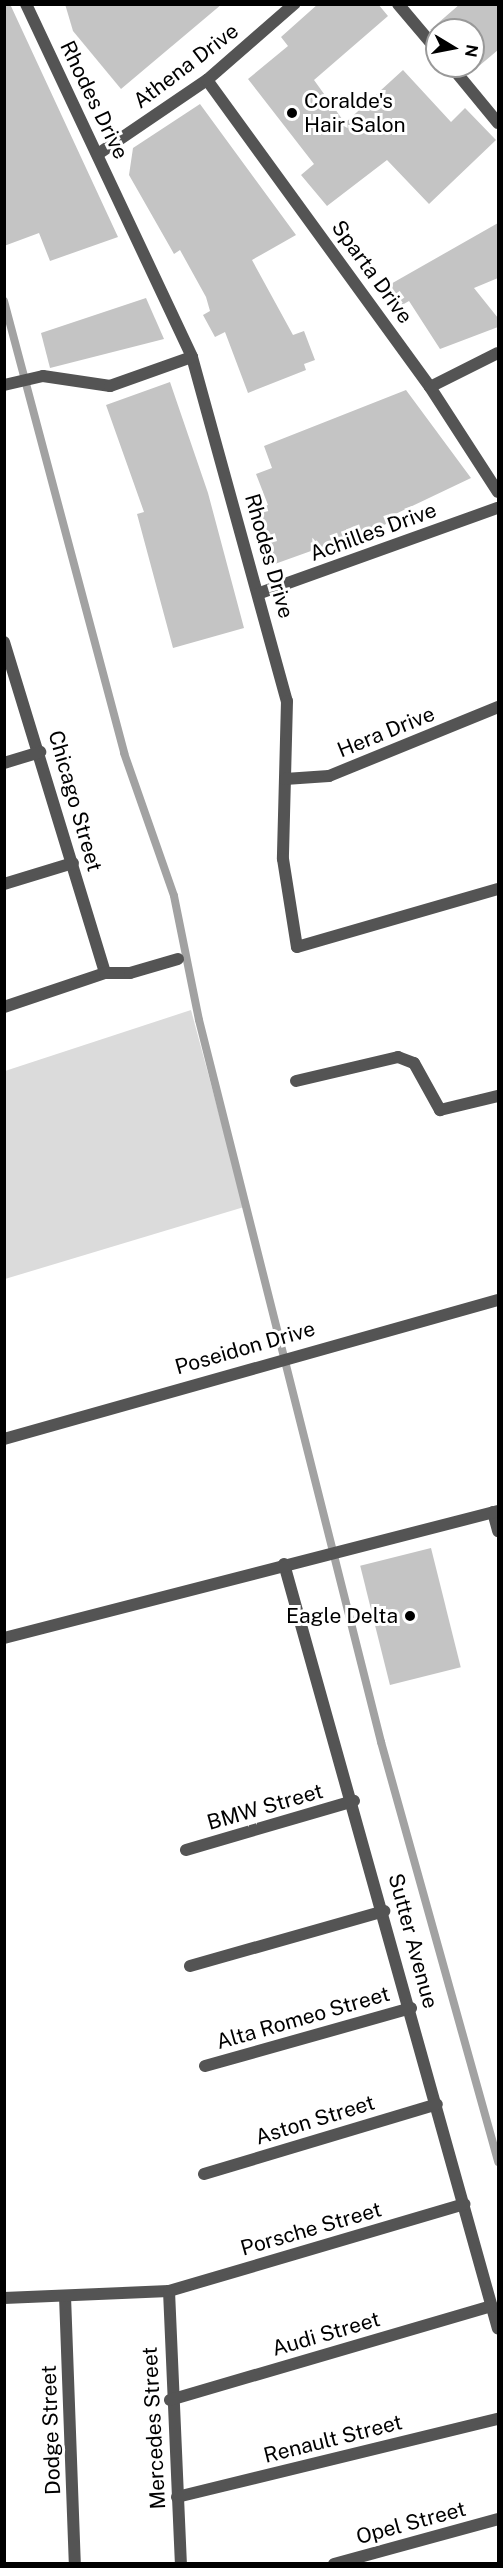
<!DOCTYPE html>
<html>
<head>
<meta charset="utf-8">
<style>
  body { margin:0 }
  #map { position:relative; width:503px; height:2568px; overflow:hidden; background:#fff; font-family:"Public Sans",sans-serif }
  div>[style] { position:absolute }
  .green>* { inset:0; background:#dbdbdb }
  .stream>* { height:8px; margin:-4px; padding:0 4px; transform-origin:4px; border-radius:4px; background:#a2a2a2 }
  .building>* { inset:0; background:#c4c4c4; transform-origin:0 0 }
  .street>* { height:12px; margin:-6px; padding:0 6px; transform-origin:6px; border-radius:6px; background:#545454 }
  .dots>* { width:16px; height:16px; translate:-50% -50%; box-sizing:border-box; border:3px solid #fff; border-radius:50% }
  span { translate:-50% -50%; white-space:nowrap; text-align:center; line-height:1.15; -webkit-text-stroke:6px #fff; paint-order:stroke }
  .street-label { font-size:21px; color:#000 }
  .poi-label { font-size:21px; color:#000 }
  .left { translate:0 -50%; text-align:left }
  .right { translate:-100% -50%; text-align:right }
  .frame { position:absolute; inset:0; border:6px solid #000; pointer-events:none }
  .north { position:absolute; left:425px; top:18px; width:60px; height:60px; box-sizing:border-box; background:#fff; border:2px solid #999; border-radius:50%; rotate:100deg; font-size:16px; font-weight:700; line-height:24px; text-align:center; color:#000 }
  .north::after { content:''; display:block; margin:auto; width:21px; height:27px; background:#000; clip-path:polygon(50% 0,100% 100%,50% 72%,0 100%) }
</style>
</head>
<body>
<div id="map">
  <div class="green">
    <div style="clip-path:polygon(191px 1010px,244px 1207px,5px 1279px,5px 1071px)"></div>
  </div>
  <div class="stream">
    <div style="left:4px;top:301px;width:468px;rotate:75.1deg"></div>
    <div style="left:124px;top:753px;width:151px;rotate:70.7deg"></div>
    <div style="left:174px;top:896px;width:126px;rotate:78.6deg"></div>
    <div style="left:199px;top:1020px;width:745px;rotate:75.85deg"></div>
    <div style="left:381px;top:1742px;width:436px;rotate:74.4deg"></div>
  </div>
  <div class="building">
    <div style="clip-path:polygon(4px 4px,10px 4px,118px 237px,50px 261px,39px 233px,4px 246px)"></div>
    <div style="clip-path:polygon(65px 4px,222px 4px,121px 89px,73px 31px)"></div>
    <div style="clip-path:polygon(318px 4px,378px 4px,388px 16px,314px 80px,345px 123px,403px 70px,451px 122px,465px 108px,496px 140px,429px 204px,387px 160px,327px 206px,301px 175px,314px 164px,248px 79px,288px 46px,281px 37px)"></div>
    <div style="clip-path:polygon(460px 4px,498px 4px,498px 50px,473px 71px,473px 30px,430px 30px)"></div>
    <div style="clip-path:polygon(200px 104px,296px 235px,252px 260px,293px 335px,304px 331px,315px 360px,304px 364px,306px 370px,248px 393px,225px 332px,215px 337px,203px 315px,210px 311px,206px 297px,180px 250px,174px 254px,129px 175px,133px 148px)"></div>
    <div style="clip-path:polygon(498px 223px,498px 278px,474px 288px,498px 318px,498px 327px,440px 349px,409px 301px,402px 305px,389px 285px)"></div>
    <div style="clip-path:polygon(146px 298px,164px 339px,50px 368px,41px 333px)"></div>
    <div style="clip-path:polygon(170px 382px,208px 493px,244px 628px,173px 648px,137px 514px,144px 512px,106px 405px)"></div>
    <div style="clip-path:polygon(406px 390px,471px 478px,387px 518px,389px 523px,272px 565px,253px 510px,268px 505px,256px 474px,272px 468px,264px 446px)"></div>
    <div style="left:431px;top:1548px;width:123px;height:73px;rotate:76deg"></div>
  </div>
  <div class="street">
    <div style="left:26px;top:4px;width:390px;rotate:64.8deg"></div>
    <div style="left:192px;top:357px;width:357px;rotate:74.6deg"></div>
    <div style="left:287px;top:701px;width:158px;rotate:91.5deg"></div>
    <div style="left:283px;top:859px;width:89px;rotate:81deg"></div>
    <div style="left:297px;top:947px;width:209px;rotate:-16.1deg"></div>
    <div style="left:398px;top:4px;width:60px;rotate:49.7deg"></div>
    <div style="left:451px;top:66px;width:74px;rotate:50.5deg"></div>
    <div style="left:207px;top:80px;width:379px;rotate:54deg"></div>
    <div style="left:430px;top:387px;width:125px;rotate:57.1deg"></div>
    <div style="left:98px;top:154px;width:132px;rotate:-34.2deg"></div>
    <div style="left:207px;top:80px;width:116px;rotate:-41.1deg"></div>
    <div style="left:4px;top:385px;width:40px;rotate:-13deg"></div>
    <div style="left:43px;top:376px;width:68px;rotate:8.5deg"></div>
    <div style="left:110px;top:386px;width:87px;rotate:-19.5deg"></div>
    <div style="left:430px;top:387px;width:76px;rotate:-26.6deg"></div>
    <div style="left:260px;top:593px;width:253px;rotate:-19.7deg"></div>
    <div style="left:4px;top:642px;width:346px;rotate:73deg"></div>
    <div style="left:4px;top:763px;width:38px;rotate:-17deg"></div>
    <div style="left:285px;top:779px;width:44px;rotate:-3.9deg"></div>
    <div style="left:329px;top:776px;width:183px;rotate:-22.2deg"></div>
    <div style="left:4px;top:884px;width:72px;rotate:-16.9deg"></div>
    <div style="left:4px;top:1007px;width:107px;rotate:-18.6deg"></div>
    <div style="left:105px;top:973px;width:25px"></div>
    <div style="left:130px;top:973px;width:50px;rotate:-16.3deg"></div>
    <div style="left:296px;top:1081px;width:105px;rotate:-13.2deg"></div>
    <div style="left:398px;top:1057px;width:17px;rotate:21deg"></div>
    <div style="left:414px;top:1063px;width:54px;rotate:61deg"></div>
    <div style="left:440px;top:1110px;width:60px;rotate:-13.6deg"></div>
    <div style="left:4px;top:1439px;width:513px;rotate:-15.72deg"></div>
    <div style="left:493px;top:1512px;width:20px;rotate:75deg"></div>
    <div style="left:284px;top:1564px;width:794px;rotate:74.37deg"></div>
    <div style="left:4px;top:1638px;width:510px;rotate:-14.42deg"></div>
    <div style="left:186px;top:1850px;width:175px;rotate:-16.3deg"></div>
    <div style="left:190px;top:1966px;width:202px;rotate:-15.8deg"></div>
    <div style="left:205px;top:2066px;width:214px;rotate:-15.7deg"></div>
    <div style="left:204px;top:2174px;width:243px;rotate:-16.7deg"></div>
    <div style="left:169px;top:2291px;width:273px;rotate:87.5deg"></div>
    <div style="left:65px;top:2296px;width:268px;rotate:87.9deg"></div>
    <div style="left:4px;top:2298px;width:165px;rotate:-2.4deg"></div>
    <div style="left:169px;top:2291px;width:308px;rotate:-16.4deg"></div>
    <div style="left:170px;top:2400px;width:335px;rotate:-16.3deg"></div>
    <div style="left:177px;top:2497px;width:330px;rotate:-13.7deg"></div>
    <div style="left:334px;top:2564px;width:170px;rotate:-15.3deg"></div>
  </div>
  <div class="dots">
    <div style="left:292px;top:113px;background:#000"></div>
    <div style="left:410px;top:1616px;background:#000"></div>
  </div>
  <div class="street-label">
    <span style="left:186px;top:66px;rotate:-37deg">Athena Drive</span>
    <span style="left:94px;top:100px;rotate:64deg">Rhodes Drive</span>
    <span style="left:372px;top:272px;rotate:54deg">Sparta Drive</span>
    <span style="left:373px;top:532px;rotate:-20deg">Achilles Drive</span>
    <span style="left:269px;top:556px;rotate:74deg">Rhodes Drive</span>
    <span style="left:386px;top:732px;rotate:-22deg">Hera Drive</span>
    <span style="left:75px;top:801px;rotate:74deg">Chicago Street</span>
    <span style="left:245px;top:1348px;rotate:-16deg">Poseidon Drive</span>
    <span style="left:265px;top:1807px;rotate:-16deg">BMW Street</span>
    <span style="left:413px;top:1941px;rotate:75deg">Sutter Avenue</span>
    <span style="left:303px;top:2018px;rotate:-16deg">Alta Romeo Street</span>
    <span style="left:315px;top:2120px;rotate:-17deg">Aston Street</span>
    <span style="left:311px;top:2229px;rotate:-16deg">Porsche Street</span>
    <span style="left:326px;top:2334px;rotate:-16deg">Audi Street</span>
    <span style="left:154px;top:2428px;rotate:-93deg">Mercedes Street</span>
    <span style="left:51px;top:2430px;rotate:-92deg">Dodge Street</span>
    <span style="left:333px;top:2439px;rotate:-14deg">Renault Street</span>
    <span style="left:411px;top:2523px;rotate:-15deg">Opel Street</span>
  </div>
  <div class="poi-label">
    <span class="left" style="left:304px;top:113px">Coralde's<br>Hair Salon</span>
    <span class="right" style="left:398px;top:1616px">Eagle Delta</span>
  </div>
  <div class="frame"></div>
  <div class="north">N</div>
</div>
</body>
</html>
